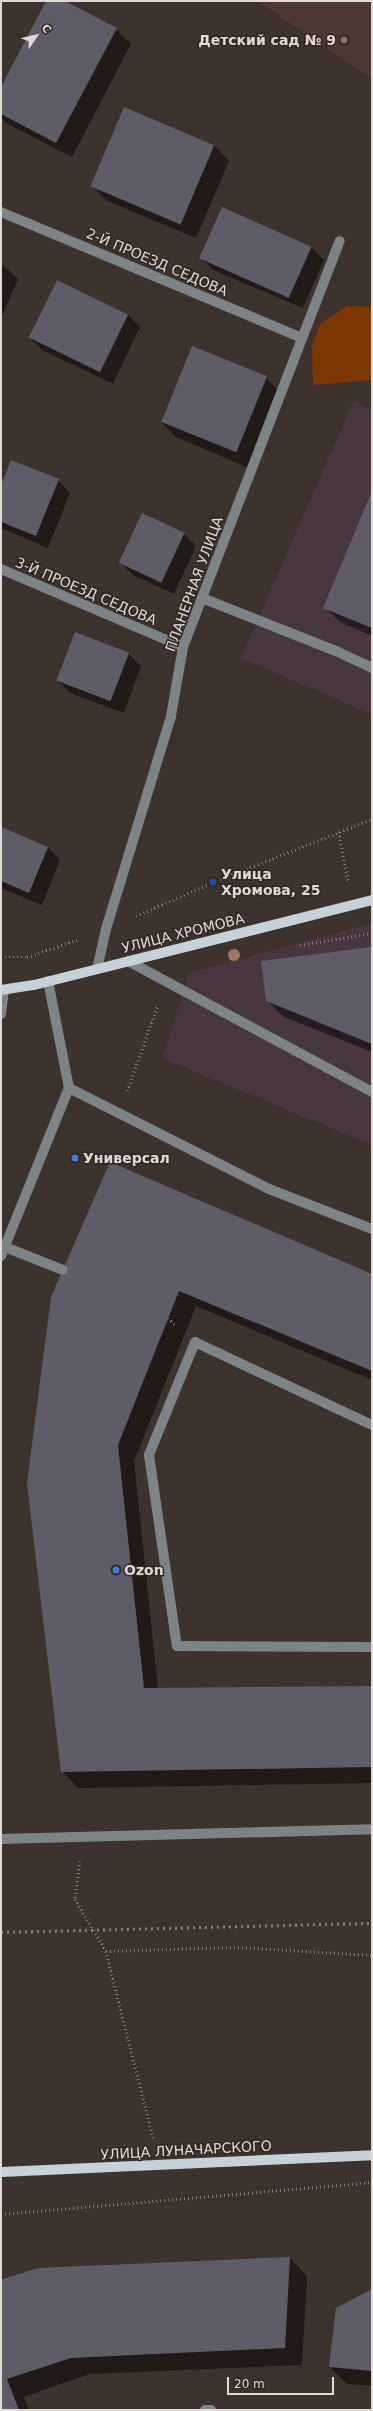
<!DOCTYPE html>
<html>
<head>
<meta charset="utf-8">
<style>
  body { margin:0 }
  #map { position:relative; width:373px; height:2411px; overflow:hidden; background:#3e322c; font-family:"DejaVu Sans",sans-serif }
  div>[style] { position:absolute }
  .commercial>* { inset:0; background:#483741 }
  .built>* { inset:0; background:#4c3a31 }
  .green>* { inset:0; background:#7d3802 }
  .shadow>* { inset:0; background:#0007 }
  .building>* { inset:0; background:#5e5c69; transform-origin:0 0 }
  .path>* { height:2.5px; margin-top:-1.25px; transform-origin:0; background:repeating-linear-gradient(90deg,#837974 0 1px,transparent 0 4px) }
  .minor>* { height:10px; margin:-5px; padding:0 5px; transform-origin:5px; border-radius:5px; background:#7d8487 }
  .major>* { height:10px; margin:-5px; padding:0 5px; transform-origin:5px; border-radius:5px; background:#c5d2d9 }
  .rail>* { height:3px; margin-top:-1.5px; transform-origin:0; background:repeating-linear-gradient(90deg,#877d78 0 2px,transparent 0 6px) }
  .trees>* { width:12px; height:12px; margin:-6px; border-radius:50%; background:#a27861 }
  .dots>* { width:11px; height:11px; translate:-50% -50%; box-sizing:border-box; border:2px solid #342822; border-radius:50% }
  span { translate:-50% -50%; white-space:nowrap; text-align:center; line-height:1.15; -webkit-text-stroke:3px #342822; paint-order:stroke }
  .poi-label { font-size:14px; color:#e1d9d5; font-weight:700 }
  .right { translate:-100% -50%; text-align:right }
  .left { translate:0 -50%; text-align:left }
  .street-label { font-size:14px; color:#e1d9d5 }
  .frame { position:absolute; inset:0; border:2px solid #e1d9d5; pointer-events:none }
  .north { position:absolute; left:16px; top:16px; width:40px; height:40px; -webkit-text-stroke:3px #342822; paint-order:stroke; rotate:55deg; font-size:11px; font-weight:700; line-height:16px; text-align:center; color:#e1d9d5 }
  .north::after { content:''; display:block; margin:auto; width:14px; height:18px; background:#e1d9d5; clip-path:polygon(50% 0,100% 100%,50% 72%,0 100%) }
  .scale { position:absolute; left:227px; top:2377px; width:107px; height:18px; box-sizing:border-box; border:2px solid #e1d9d5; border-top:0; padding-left:5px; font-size:12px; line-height:14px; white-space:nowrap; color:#e1d9d5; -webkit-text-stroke:3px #342822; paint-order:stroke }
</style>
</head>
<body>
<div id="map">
  <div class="commercial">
    <div style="clip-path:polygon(354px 400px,372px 410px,372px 714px,241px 658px)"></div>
    <div style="clip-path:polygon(372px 923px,372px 1145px,162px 1058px,189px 973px)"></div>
  </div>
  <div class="built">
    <div style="clip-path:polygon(258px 1px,372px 1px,372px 79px)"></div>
  </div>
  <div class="green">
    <div style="clip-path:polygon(347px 306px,372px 307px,372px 380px,313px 385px,312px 345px,321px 323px)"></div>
  </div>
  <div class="shadow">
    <div style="clip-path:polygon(47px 1px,63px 1px,116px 29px,131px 44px,72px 157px,6px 123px,1px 118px,1px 89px)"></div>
    <div style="clip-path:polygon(214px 145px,229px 161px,196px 238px,107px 201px,92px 186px)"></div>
    <div style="clip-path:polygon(311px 247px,324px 260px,303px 308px,213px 270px,201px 257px)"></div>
    <div style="clip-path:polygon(1px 264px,18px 279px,1px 318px)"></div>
    <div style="clip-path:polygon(128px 315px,140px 327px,113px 384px,42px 350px,30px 338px)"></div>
    <div style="clip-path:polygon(266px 378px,281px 393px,249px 468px,176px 437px,161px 422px)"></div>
    <div style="clip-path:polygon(58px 480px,70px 493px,48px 548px,1px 528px,1px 488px)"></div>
    <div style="clip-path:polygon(372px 493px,372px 636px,340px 622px,325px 607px)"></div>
    <div style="clip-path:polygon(183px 533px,196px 546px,174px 594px,133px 575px,121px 563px)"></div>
    <div style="clip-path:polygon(128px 653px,141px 666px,124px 713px,70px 693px,58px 681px)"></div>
    <div style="clip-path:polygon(1px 828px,48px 847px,60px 860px,42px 905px,1px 888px)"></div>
    <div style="clip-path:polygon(372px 948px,372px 1052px,282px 1016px,267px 1000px)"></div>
    <div style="clip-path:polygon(372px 1275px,372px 1380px,196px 1306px,134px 1461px,158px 1689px,372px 1687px,372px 1783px,78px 1788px,62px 1771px,52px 1298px)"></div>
    <div style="clip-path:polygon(290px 2258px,307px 2276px,302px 2365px,89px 2374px,24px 2397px,29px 2410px,1px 2410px,1px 2281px)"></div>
    <div style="clip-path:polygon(372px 2290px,372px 2386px,347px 2384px,330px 2367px)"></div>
  </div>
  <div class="building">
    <div style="clip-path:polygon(46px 1px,65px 1px,117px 28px,56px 143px,1px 114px,1px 87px)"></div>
    <div style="left:124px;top:107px;width:98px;height:86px;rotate:23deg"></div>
    <div style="left:222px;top:207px;width:98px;height:56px;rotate:24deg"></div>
    <div style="left:57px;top:280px;width:79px;height:64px;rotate:26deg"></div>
    <div style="left:192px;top:346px;width:81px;height:82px;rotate:22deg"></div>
    <div style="clip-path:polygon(11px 460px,59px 479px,36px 536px,1px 522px,1px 485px)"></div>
    <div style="clip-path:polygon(372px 491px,372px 628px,323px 608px)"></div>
    <div style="left:142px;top:513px;width:47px;height:55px;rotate:25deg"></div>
    <div style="left:75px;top:632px;width:58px;height:52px;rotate:21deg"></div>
    <div style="clip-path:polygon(1px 827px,48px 847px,29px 893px,1px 881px)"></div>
    <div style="clip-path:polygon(372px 947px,372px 1044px,266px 1001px,261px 961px)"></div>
    <div style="clip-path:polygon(110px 1162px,372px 1274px,372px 1371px,179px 1291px,118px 1445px,144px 1688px,372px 1686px,372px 1767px,61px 1772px,27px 1483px,51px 1297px)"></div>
    <div style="clip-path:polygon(290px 2257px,285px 2348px,71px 2358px,7px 2379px,19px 2410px,1px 2410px,1px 2280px,38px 2268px)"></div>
    <div style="clip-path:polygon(372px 2289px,372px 2371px,329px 2367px,336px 2308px)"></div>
  </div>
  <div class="path">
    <div style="left:339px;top:832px;width:49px;rotate:79.4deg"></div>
    <div style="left:136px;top:916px;width:84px;rotate:-23.8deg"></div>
    <div style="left:213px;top:882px;width:171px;rotate:-21.6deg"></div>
    <div style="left:300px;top:945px;width:73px;rotate:-9.5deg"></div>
    <div style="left:1px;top:957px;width:26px"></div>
    <div style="left:27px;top:957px;width:55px;rotate:-19.1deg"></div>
    <div style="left:127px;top:1091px;width:92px;rotate:-70.4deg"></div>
    <div style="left:168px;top:1318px;width:12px;rotate:42deg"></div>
    <div style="left:80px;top:1861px;width:38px;rotate:97deg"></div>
    <div style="left:75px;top:1899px;width:61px;rotate:59.2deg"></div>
    <div style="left:106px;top:1951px;width:196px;rotate:75.8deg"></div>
    <div style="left:106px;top:1951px;width:132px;rotate:-1.7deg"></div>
    <div style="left:238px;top:1947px;width:134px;rotate:3.4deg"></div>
    <div style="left:1px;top:2214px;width:372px;rotate:-4.9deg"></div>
  </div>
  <div class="minor">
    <div style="left:1px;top:212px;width:326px;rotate:22.7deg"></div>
    <div style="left:1px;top:569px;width:198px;rotate:23.2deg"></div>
    <div style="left:202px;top:598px;width:144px;rotate:21.6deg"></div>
    <div style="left:336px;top:651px;width:40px;rotate:25deg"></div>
    <div style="left:128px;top:961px;width:277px;rotate:28.2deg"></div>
    <div style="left:97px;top:969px;width:41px;rotate:-77.3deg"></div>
    <div style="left:106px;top:929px;width:223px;rotate:-73deg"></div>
    <div style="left:171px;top:716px;width:70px;rotate:-80.1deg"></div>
    <div style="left:183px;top:647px;width:435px;rotate:-68.9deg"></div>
    <div style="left:1px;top:1014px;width:24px;rotate:-83deg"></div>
    <div style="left:69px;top:1088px;width:224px;rotate:26.8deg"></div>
    <div style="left:269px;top:1189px;width:110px;rotate:21.2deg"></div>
    <div style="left:5px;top:1247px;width:62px;rotate:21.6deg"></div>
    <div style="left:1px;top:1256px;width:181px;rotate:-68deg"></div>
    <div style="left:69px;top:1088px;width:109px;rotate:-101.1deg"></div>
    <div style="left:372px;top:1425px;width:195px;rotate:-154.9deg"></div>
    <div style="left:195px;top:1342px;width:122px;rotate:112.2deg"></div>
    <div style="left:149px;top:1455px;width:193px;rotate:81.7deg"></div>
    <div style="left:177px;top:1646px;width:195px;rotate:0.3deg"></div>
    <div style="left:1px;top:1839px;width:371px;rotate:-1.5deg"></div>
    <div style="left:205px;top:2410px;width:6px"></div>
  </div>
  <div class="major">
    <div style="left:1px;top:990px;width:33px;rotate:-9deg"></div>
    <div style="left:34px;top:985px;width:349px;rotate:-14.1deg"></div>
    <div style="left:1px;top:2172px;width:371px;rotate:-2.6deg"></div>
  </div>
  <div class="rail">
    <div style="left:1px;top:1932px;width:371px;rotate:-1.4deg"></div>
  </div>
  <div class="trees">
    <div style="left:234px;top:955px"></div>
  </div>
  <div class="dots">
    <div style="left:344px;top:40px;background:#8d6e63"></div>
    <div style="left:213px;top:882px;background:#1a4fb4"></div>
    <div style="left:75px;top:1158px;background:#3f7fe0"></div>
    <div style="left:116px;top:1570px;background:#3f7fe0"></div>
  </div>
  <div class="poi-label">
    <span class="right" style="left:336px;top:40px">Детский сад № 9</span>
    <span class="left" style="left:221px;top:882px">Улица<br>Хромова, 25</span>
    <span class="left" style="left:83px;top:1158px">Универсал</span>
    <span class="left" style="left:124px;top:1570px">Ozon</span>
  </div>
  <div class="street-label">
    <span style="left:157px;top:262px;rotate:23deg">2-Й ПРОЕЗД СЕДОВА</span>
    <span style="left:194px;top:584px;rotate:-70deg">ПЛАНЕРНАЯ УЛИЦА</span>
    <span style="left:86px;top:591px;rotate:23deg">3-Й ПРОЕЗД СЕДОВА</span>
    <span style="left:183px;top:933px;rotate:-14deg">УЛИЦА ХРОМОВА</span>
    <span style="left:186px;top:2150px;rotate:-3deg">УЛИЦА ЛУНАЧАРСКОГО</span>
  </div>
  <div class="frame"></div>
  <div class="north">С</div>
  <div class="scale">20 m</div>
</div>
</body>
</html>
